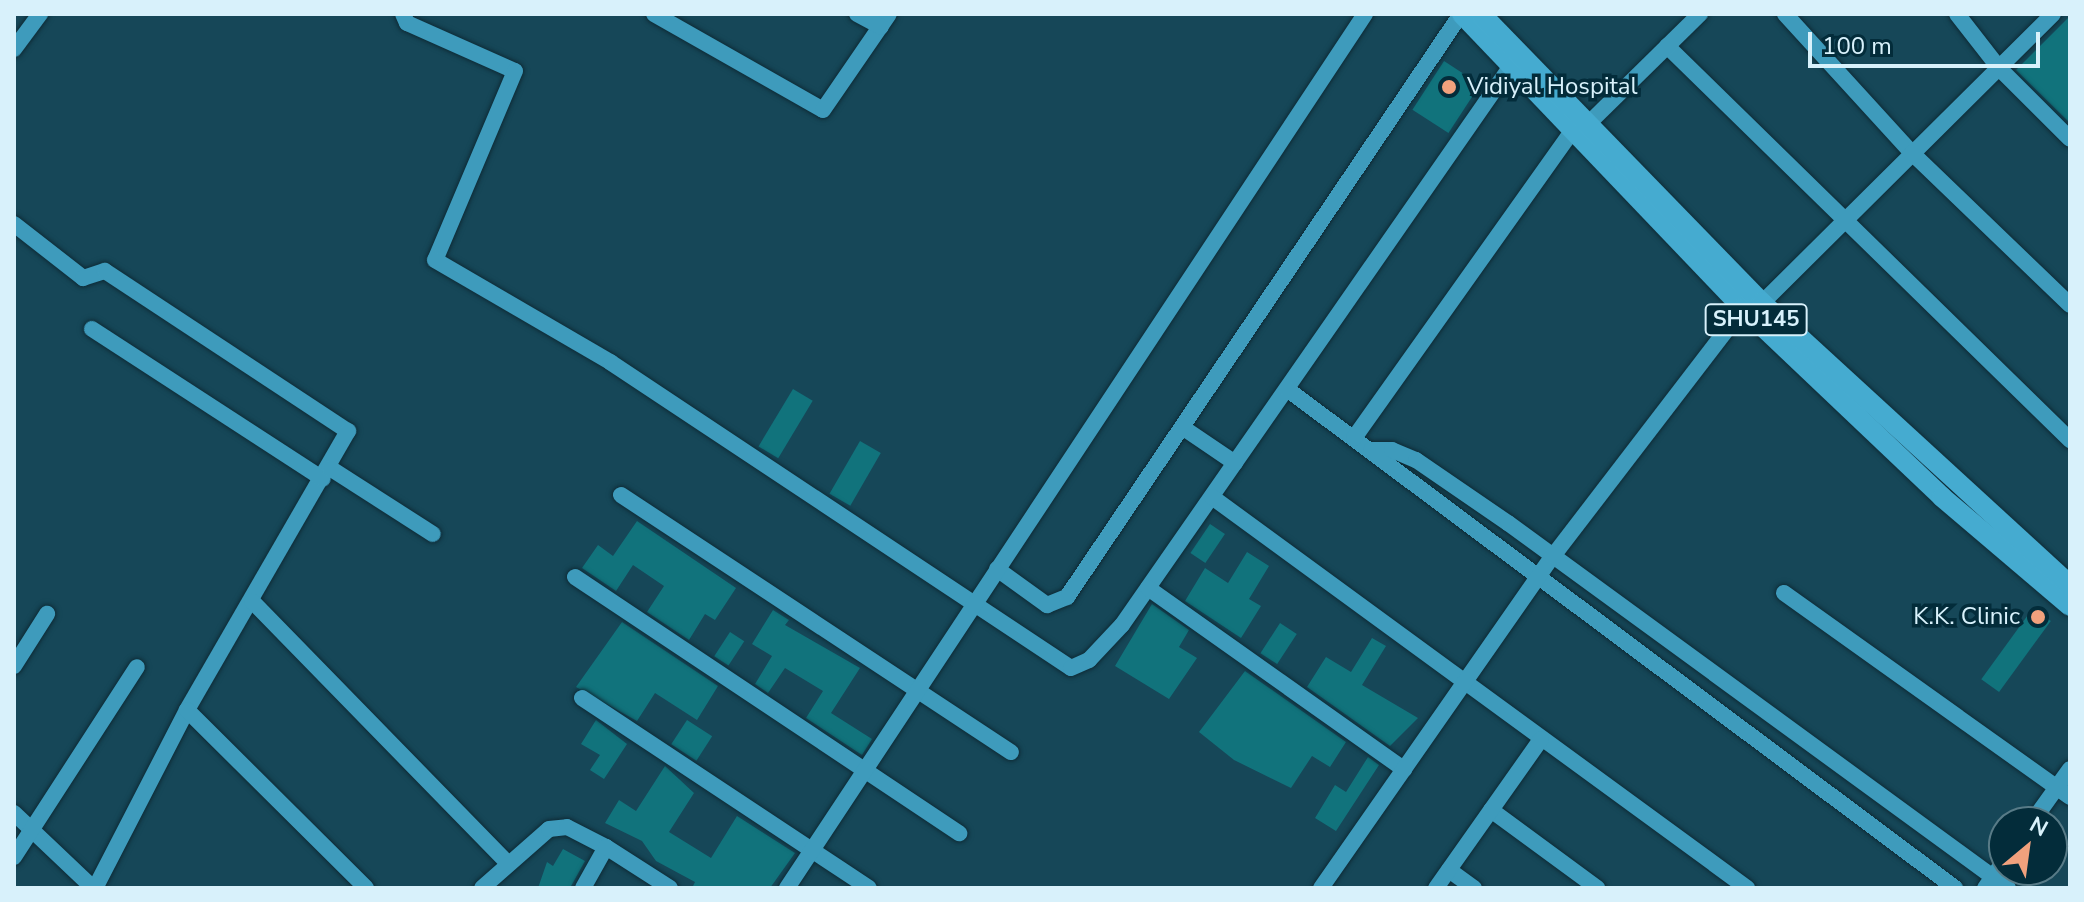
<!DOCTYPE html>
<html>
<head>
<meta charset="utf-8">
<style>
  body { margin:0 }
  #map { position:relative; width:2084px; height:902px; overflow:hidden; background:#164758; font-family:"Nunito Sans",sans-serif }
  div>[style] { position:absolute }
  .building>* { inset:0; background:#11737c; transform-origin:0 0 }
  .roads { filter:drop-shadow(0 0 2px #0e2b36) drop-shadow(0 0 2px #0e2b36) }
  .minor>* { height:16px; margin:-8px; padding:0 8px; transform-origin:8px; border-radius:8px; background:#3e9bbc }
  .primary>* { height:20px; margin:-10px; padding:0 10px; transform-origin:10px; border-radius:10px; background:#45abd0 }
  .dots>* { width:22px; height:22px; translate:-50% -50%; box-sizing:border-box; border:4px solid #032c3a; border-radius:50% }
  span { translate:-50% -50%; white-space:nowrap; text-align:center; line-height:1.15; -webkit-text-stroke:7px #032c3a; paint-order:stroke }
  .shield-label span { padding:2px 6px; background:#032c3a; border:2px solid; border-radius:6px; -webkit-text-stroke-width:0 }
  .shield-label { font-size:22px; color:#d8f1fb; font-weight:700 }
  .poi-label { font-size:24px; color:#d8f1fb }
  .left { translate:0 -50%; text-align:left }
  .right { translate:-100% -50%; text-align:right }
  .frame { position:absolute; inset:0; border:16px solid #d8f1fb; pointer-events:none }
  .north { position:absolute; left:1988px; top:806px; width:80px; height:80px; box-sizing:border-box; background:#032c3a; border:2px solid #587b87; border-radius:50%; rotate:29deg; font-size:22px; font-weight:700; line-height:32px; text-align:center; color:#d8f1fb }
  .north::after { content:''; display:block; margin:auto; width:28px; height:36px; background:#f1a17d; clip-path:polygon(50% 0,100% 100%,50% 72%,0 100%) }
  .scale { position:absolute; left:1808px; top:32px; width:232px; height:36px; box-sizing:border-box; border:4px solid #d8f1fb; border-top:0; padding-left:10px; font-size:24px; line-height:28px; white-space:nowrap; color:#d8f1fb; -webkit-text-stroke:6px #032c3a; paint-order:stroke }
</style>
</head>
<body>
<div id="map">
  <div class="building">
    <div style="clip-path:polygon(2070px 16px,2070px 123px,2016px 70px)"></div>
    <div style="left:1444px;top:61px;width:43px;height:58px;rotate:33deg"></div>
    <div style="left:793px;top:389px;width:23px;height:67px;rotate:31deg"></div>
    <div style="left:860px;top:441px;width:24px;height:61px;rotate:30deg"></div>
    <div style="clip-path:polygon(637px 521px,736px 588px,715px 620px,705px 614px,689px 640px,647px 612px,664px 586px,633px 565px,616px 591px,582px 568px,598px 545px,613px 556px)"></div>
    <div style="left:1210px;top:524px;width:18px;height:35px;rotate:34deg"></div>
    <div style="clip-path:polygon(1247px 552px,1269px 566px,1249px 599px,1261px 606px,1241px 638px,1185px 601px,1205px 568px,1228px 583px)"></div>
    <div style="clip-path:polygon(1152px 604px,1189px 630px,1179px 647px,1197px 658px,1169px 699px,1115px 666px)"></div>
    <div style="left:2033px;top:608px;width:22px;height:88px;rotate:36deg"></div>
    <div style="clip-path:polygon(773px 610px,789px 620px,785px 625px,860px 668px,831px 713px,872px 739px,862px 755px,806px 718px,823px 691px,785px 668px,768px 693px,755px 684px,772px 656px,752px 644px)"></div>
    <div style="clip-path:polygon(622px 622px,718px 686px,697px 720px,655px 693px,637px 721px,576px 687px)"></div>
    <div style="left:1280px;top:623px;width:20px;height:36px;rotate:33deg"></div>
    <div style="left:730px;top:632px;width:17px;height:29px;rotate:33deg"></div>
    <div style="clip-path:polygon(1372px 638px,1386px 646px,1362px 685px,1418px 718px,1390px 746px,1307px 687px,1326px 657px,1351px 672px)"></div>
    <div style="clip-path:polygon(1245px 671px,1346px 742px,1330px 767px,1312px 756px,1291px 788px,1234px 760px,1199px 732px)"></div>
    <div style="clip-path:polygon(596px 720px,627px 744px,604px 779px,590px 770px,600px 755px,581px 744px)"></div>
    <div style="left:687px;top:720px;width:30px;height:29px;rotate:33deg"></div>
    <div style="clip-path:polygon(1368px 757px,1379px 765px,1336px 831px,1315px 818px,1335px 785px,1346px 792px)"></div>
    <div style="clip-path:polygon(665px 766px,694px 793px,669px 832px,711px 858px,737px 816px,795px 853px,770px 888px,692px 888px,695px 882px,656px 861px,642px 841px,605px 823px,619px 800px,636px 811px)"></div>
    <div style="clip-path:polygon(563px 849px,585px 861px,570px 888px,538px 888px,547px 862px,553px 866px)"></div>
  </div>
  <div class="roads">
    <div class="minor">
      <div style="left:403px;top:14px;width:10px;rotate:66deg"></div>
      <div style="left:407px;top:23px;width:118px;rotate:24deg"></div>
      <div style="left:515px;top:71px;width:205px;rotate:112.9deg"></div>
      <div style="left:435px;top:260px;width:203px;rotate:30.2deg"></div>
      <div style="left:610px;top:362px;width:553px;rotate:33.58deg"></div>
      <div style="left:1071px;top:668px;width:20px;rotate:-24deg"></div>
      <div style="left:1089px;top:660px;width:48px;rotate:-46.7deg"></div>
      <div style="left:1122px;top:625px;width:681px;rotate:-55.17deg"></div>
      <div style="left:654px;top:14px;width:194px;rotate:29.6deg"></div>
      <div style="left:823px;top:110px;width:116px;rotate:-55.5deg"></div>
      <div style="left:857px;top:14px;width:27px;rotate:28deg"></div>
      <div style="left:1785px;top:14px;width:188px;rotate:47.6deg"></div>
      <div style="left:1912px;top:153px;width:219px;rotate:43.9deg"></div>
      <div style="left:1957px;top:14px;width:68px;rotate:52.1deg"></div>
      <div style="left:1999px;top:68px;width:100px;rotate:45deg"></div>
      <div style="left:1667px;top:46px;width:564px;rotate:44.35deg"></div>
      <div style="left:14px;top:49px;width:44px;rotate:-53.4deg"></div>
      <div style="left:1588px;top:124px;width:157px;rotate:-44.5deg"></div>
      <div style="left:14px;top:224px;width:88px;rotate:38deg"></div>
      <div style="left:83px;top:278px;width:23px;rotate:-18deg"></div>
      <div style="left:105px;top:271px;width:291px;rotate:33.4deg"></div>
      <div style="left:348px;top:431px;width:322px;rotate:120deg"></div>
      <div style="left:187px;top:710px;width:200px;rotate:117.3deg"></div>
      <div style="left:1762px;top:303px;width:410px;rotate:-44.8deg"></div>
      <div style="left:92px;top:329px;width:275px;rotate:33deg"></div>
      <div style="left:1287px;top:389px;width:834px;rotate:36.76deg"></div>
      <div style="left:1182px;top:427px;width:64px;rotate:34.2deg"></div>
      <div style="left:1354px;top:438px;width:378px;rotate:-54.6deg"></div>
      <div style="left:1371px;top:450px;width:21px"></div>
      <div style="left:1392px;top:450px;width:26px;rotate:23deg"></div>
      <div style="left:1416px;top:460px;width:112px;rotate:34.4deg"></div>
      <div style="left:1508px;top:523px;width:619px;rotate:36.13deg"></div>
      <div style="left:330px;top:468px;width:122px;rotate:32.7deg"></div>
      <div style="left:621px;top:495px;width:467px;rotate:33.4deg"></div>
      <div style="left:1212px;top:497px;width:663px;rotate:36.16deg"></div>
      <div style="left:997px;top:569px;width:62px;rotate:35.8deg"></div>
      <div style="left:1047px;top:605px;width:22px;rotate:-22deg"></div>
      <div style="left:1067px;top:597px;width:704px;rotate:-55.95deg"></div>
      <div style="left:575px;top:577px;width:462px;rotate:33.7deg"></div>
      <div style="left:1148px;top:588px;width:314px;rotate:35.3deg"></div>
      <div style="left:1784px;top:593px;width:351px;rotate:35.5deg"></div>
      <div style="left:252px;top:601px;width:365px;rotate:45.7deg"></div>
      <div style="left:14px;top:666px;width:62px;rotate:-57.6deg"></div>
      <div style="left:582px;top:698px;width:344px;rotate:33.5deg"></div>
      <div style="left:187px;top:710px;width:252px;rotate:44.8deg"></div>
      <div style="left:1491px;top:810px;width:132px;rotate:36.3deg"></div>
      <div style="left:14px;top:813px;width:109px;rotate:43.5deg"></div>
      <div style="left:2032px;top:822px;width:65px;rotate:-54.4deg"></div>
      <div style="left:14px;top:857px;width:226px;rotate:-57.1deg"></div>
      <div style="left:1449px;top:870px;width:31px;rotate:36deg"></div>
      <div style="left:482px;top:888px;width:89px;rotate:-41.4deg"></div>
      <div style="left:549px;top:829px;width:18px;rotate:-6deg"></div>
      <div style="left:567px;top:827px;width:44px;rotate:27.1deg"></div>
      <div style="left:583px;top:888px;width:47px;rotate:-60.7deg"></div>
      <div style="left:606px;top:847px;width:76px;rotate:32.6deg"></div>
      <div style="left:787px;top:888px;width:1048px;rotate:-56.52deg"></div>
      <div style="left:1321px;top:888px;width:405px;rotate:-55.1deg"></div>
      <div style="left:1553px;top:556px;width:312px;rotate:-52.5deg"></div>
      <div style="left:1436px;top:888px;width:182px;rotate:-54.8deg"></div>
      <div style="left:1985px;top:888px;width:33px;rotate:-55deg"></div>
    </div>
    <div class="primary">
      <div style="left:1462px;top:14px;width:407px;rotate:46.3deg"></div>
      <div style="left:1743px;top:308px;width:274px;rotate:43.5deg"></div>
      <div style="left:1942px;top:497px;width:168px;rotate:40.4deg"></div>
      <div style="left:1481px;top:14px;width:403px;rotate:45.8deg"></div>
      <div style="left:1762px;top:303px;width:418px;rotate:42.5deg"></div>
    </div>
  </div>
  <div class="dots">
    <div style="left:1449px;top:87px;background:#f1a17d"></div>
    <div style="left:2038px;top:617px;background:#f1a17d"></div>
  </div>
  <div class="shield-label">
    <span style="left:1756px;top:320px">SHU145</span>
  </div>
  <div class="poi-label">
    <span class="left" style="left:1467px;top:87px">Vidiyal Hospital</span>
    <span class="right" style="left:2020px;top:617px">K.K. Clinic</span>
  </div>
  <div class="frame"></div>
  <div class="north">N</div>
  <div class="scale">100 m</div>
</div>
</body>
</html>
